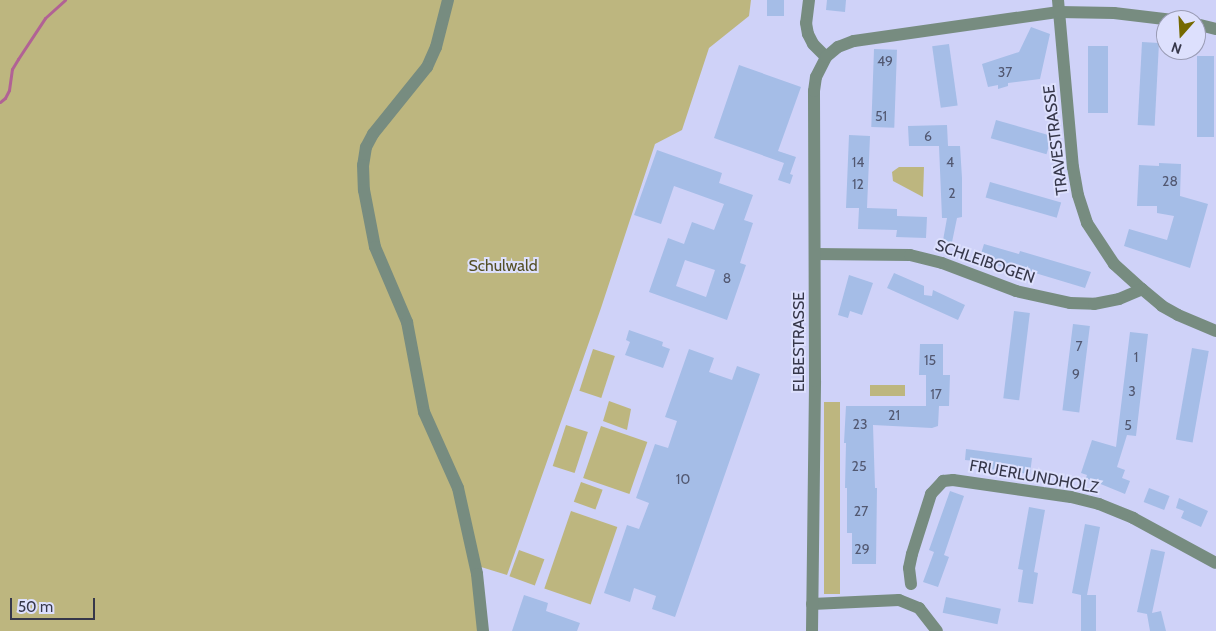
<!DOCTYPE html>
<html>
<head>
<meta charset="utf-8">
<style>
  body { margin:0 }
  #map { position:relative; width:1216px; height:631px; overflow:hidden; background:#cfd2f8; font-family:Cabin,sans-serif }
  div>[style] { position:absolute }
  .green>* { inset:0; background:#bdb67f; transform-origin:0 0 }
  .stream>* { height:3px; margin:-1.5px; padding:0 1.5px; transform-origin:1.5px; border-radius:1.5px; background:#b16295 }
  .building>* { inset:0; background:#a5bde7; transform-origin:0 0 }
  .minor>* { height:12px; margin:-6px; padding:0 6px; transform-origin:6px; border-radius:6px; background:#778c80 }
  span { translate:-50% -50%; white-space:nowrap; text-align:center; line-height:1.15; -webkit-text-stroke:4px #dde0fd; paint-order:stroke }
  .number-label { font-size:14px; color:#525871 }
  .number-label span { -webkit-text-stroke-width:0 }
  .street-label { font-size:16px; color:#36374a }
  .park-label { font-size:16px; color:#544f26 }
  .north { position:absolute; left:1156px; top:10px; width:50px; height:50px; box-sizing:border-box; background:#dde0fd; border:1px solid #9a9cb5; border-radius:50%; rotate:199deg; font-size:14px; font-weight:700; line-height:20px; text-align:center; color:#36374a }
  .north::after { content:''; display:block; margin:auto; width:18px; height:22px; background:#756900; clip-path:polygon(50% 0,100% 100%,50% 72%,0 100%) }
  .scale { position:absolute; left:10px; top:598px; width:85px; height:22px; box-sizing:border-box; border:2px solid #36374a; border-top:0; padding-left:6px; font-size:15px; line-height:18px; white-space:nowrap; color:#36374a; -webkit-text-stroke:4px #dde0fd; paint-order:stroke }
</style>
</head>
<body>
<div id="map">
  <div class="green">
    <div style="clip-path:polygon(0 0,751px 0,749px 16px,709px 48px,682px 130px,655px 144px,601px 308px,507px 575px,481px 567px,486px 631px,0 631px)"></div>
    <div style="clip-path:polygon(899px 167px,924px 167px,923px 197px,893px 181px,892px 172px)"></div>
    <div style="left:593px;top:349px;width:23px;height:44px;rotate:18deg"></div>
    <div style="left:870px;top:385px;width:35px;height:11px"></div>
    <div style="clip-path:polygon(609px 401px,631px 409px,627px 430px,603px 421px)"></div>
    <div style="left:824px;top:402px;width:16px;height:192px"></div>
    <div style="left:566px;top:425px;width:23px;height:43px;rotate:18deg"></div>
    <div style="left:601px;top:426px;width:49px;height:55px;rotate:19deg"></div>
    <div style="left:581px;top:482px;width:23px;height:21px;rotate:20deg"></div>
    <div style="left:571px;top:511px;width:49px;height:82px;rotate:19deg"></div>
    <div style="left:519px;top:550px;width:27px;height:28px;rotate:20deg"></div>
  </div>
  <div class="stream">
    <div style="left:0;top:102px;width:6px;rotate:-39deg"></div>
    <div style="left:5px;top:98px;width:9px;rotate:-63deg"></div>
    <div style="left:9px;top:90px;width:21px;rotate:-82deg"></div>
    <div style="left:12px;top:69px;width:12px;rotate:-59deg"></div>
    <div style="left:18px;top:59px;width:49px;rotate:-56.6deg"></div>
    <div style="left:45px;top:18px;width:27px;rotate:-42deg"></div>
  </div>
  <div class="building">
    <div style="left:767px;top:0;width:17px;height:16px"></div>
    <div style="clip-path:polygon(827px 0,846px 0,845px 12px,826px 10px)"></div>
    <div style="clip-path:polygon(1031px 27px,1050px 34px,1040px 79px,1008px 83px,1008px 86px,998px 89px,998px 85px,988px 87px,982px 64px,1019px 52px)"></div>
    <div style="left:1142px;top:42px;width:17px;height:83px;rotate:3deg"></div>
    <div style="left:949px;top:44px;width:62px;height:17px;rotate:82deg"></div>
    <div style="left:1088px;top:46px;width:20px;height:67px"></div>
    <div style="left:874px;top:49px;width:23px;height:78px;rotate:2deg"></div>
    <div style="left:1197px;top:56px;width:17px;height:81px"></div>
    <div style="clip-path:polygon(739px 65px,801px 87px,778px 151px,796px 157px,790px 174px,793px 175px,790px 184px,778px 180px,784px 163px,714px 138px)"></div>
    <div style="left:996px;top:120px;width:58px;height:19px;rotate:16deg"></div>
    <div style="clip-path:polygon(947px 125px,948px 146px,960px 146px,962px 178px,962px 217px,957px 218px,951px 247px,942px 246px,947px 218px,942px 218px,939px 146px,944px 146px,909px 146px,908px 126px)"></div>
    <div style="clip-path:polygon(849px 135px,870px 136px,867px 208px,897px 209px,897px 216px,927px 217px,926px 238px,896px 237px,897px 230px,858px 229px,859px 208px,846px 208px)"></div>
    <div style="clip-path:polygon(evenodd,657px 150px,722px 173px,719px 183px,753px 195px,744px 220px,753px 223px,740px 263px,746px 265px,727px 320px,649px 292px,668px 238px,684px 244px,692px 222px,714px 230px,724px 204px,674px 186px,661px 224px,634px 215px,657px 150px,685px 260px,715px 270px,706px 297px,676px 286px,685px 260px)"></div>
    <div style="clip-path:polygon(1159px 163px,1181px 164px,1180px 196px,1208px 204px,1190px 268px,1124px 246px,1129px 229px,1167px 240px,1174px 216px,1157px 213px,1157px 206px,1137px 206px,1139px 165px,1159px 166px)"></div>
    <div style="left:990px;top:182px;width:74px;height:16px;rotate:16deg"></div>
    <div style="clip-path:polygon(984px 244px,1019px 254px,1020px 251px,1091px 272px,1085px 288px,1015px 267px,1014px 270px,979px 260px)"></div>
    <div style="clip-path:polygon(894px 273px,924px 286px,924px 295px,932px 296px,933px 290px,965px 305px,958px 320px,887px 288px)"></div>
    <div style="clip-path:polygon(849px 275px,873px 283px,862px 315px,850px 311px,848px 318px,838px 315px)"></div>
    <div style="left:1014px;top:311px;width:16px;height:88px;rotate:7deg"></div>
    <div style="left:1073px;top:324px;width:17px;height:87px;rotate:7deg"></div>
    <div style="clip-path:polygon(629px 330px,663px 342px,662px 346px,670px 349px,663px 368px,625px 355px,630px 342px,626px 340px)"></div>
    <div style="clip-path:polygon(1130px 332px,1148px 334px,1136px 436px,1127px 435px,1117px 467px,1125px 470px,1122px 478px,1130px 481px,1125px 494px,1086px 478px,1087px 475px,1081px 473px,1092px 440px,1116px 447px)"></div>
    <div style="clip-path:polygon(920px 344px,943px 344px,943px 375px,950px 375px,949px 406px,939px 406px,938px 426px,932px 428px,873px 425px,875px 488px,877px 488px,876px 564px,852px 564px,852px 533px,847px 533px,847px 488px,845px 488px,846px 443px,844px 443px,846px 406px,926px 406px,926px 375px,919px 375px)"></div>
    <div style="left:1192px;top:348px;width:17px;height:93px;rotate:10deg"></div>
    <div style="clip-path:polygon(689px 349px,714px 358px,709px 372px,732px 380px,737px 366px,760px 374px,675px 617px,652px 609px,656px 596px,634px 588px,630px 602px,604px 593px,627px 525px,639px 529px,649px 503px,636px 498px,655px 444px,668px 448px,677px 421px,665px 417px)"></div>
    <div style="clip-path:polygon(966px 449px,1032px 458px,1030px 474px,974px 467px,975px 461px,965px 460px)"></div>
    <div style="left:1149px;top:488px;width:22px;height:15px;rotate:21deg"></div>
    <div style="clip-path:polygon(950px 491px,964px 496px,944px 555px,949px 557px,938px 587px,923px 582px,934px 552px,929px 550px)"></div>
    <div style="clip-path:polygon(1179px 498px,1208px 511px,1201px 527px,1181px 518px,1184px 511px,1176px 508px)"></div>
    <div style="clip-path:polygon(1029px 507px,1045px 510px,1034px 572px,1038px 573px,1033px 604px,1018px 602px,1023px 570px,1018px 569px)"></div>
    <div style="clip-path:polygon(1085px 524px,1100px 527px,1087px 595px,1096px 595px,1096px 631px,1081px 631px,1081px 595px,1072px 593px)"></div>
    <div style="clip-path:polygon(1151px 549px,1165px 552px,1152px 613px,1161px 611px,1166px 631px,1150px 631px,1147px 614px,1137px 612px)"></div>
    <div style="clip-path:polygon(524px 595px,548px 603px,546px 611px,580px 623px,577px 631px,512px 631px)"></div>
    <div style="left:946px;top:597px;width:56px;height:16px;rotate:12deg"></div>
  </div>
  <div class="minor">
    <div style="left:448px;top:0;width:49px;rotate:104.3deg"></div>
    <div style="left:436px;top:47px;width:22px;rotate:114deg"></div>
    <div style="left:427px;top:67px;width:86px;rotate:128.9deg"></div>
    <div style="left:373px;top:134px;width:15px;rotate:118deg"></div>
    <div style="left:366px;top:147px;width:18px;rotate:99deg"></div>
    <div style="left:363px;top:165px;width:25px;rotate:88deg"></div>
    <div style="left:364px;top:190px;width:58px;rotate:79.1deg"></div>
    <div style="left:375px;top:247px;width:82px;rotate:66.9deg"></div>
    <div style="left:407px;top:322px;width:92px;rotate:79.3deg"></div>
    <div style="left:424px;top:412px;width:83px;rotate:65.9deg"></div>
    <div style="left:458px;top:488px;width:88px;rotate:77.5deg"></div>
    <div style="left:477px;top:574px;width:57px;rotate:84deg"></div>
    <div style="left:809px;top:0;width:23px;rotate:97deg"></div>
    <div style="left:806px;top:23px;width:11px;rotate:80deg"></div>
    <div style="left:808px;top:34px;width:11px;rotate:63deg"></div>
    <div style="left:813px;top:44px;width:18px;rotate:45deg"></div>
    <div style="left:1058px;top:0;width:168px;rotate:84.9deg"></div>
    <div style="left:1073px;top:167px;width:28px;rotate:80deg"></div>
    <div style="left:1078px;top:195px;width:29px;rotate:72deg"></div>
    <div style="left:1087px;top:223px;width:49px;rotate:56.6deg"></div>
    <div style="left:1114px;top:264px;width:38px;rotate:42deg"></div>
    <div style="left:1142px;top:289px;width:26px;rotate:40deg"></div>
    <div style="left:1162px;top:306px;width:18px;rotate:29deg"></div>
    <div style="left:1178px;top:315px;width:41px;rotate:22.8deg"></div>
    <div style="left:1196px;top:24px;width:21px;rotate:14deg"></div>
    <div style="left:815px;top:254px;width:95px;rotate:0.6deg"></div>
    <div style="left:910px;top:255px;width:33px;rotate:14deg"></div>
    <div style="left:942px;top:263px;width:79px;rotate:20.7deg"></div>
    <div style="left:1016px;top:291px;width:55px;rotate:12.5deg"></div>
    <div style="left:1070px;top:303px;width:24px;rotate:2deg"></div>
    <div style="left:1094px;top:304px;width:25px;rotate:-11deg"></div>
    <div style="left:1119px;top:299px;width:25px;rotate:-23deg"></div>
    <div style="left:911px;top:584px;width:16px;rotate:-97deg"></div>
    <div style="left:909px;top:568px;width:14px;rotate:-78deg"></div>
    <div style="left:912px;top:554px;width:63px;rotate:-72.4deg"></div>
    <div style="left:931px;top:494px;width:18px;rotate:-47deg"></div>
    <div style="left:943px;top:481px;width:10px;rotate:-6deg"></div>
    <div style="left:953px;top:480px;width:119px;rotate:8.2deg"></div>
    <div style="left:1071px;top:497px;width:29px;rotate:14deg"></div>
    <div style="left:1099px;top:504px;width:37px;rotate:22deg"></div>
    <div style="left:1133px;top:518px;width:94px;rotate:28.5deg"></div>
    <div style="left:812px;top:604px;width:87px;rotate:-2.6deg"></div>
    <div style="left:899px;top:600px;width:22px;rotate:22deg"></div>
    <div style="left:919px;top:608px;width:29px;rotate:52deg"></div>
    <div style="left:812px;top:631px;width:250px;rotate:-89.3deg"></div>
    <div style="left:815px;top:381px;width:290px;rotate:-90.2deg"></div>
    <div style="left:814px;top:91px;width:14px;rotate:-82deg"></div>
    <div style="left:816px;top:77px;width:22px;rotate:-63deg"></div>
    <div style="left:826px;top:57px;width:16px;rotate:-40deg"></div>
    <div style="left:838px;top:47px;width:17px;rotate:-21deg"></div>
    <div style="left:854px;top:41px;width:207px;rotate:-8.1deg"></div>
    <div style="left:1059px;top:12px;width:55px;rotate:1deg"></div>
    <div style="left:1114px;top:13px;width:59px;rotate:6.8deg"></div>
  </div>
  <div class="number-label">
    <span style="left:885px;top:61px">49</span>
    <span style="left:1005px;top:72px">37</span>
    <span style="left:881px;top:116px">51</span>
    <span style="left:928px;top:136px">6</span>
    <span style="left:858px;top:162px">14</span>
    <span style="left:950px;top:162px">4</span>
    <span style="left:1170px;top:181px">28</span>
    <span style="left:858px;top:184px">12</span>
    <span style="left:952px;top:193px">2</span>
    <span style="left:727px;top:278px">8</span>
    <span style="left:1079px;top:346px">7</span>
    <span style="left:1136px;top:357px">1</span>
    <span style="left:930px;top:360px">15</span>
    <span style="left:1076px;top:374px">9</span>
    <span style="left:1132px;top:391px">3</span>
    <span style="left:936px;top:394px">17</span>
    <span style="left:894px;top:415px">21</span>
    <span style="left:860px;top:424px">23</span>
    <span style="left:1128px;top:425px">5</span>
    <span style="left:859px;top:466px">25</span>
    <span style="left:683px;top:479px">10</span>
    <span style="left:861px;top:511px">27</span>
    <span style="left:862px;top:549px">29</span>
  </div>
  <div class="street-label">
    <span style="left:1056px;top:140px;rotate:-97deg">TRAVESTRASSE</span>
    <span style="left:985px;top:262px;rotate:19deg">SCHLEIBOGEN</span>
    <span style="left:799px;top:342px;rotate:-90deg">ELBESTRASSE</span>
    <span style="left:1034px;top:477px;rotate:10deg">FRUERLUNDHOLZ</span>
  </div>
  <div class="park-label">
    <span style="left:503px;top:266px">Schulwald</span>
  </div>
  <div class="north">N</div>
  <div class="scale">50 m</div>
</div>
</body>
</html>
